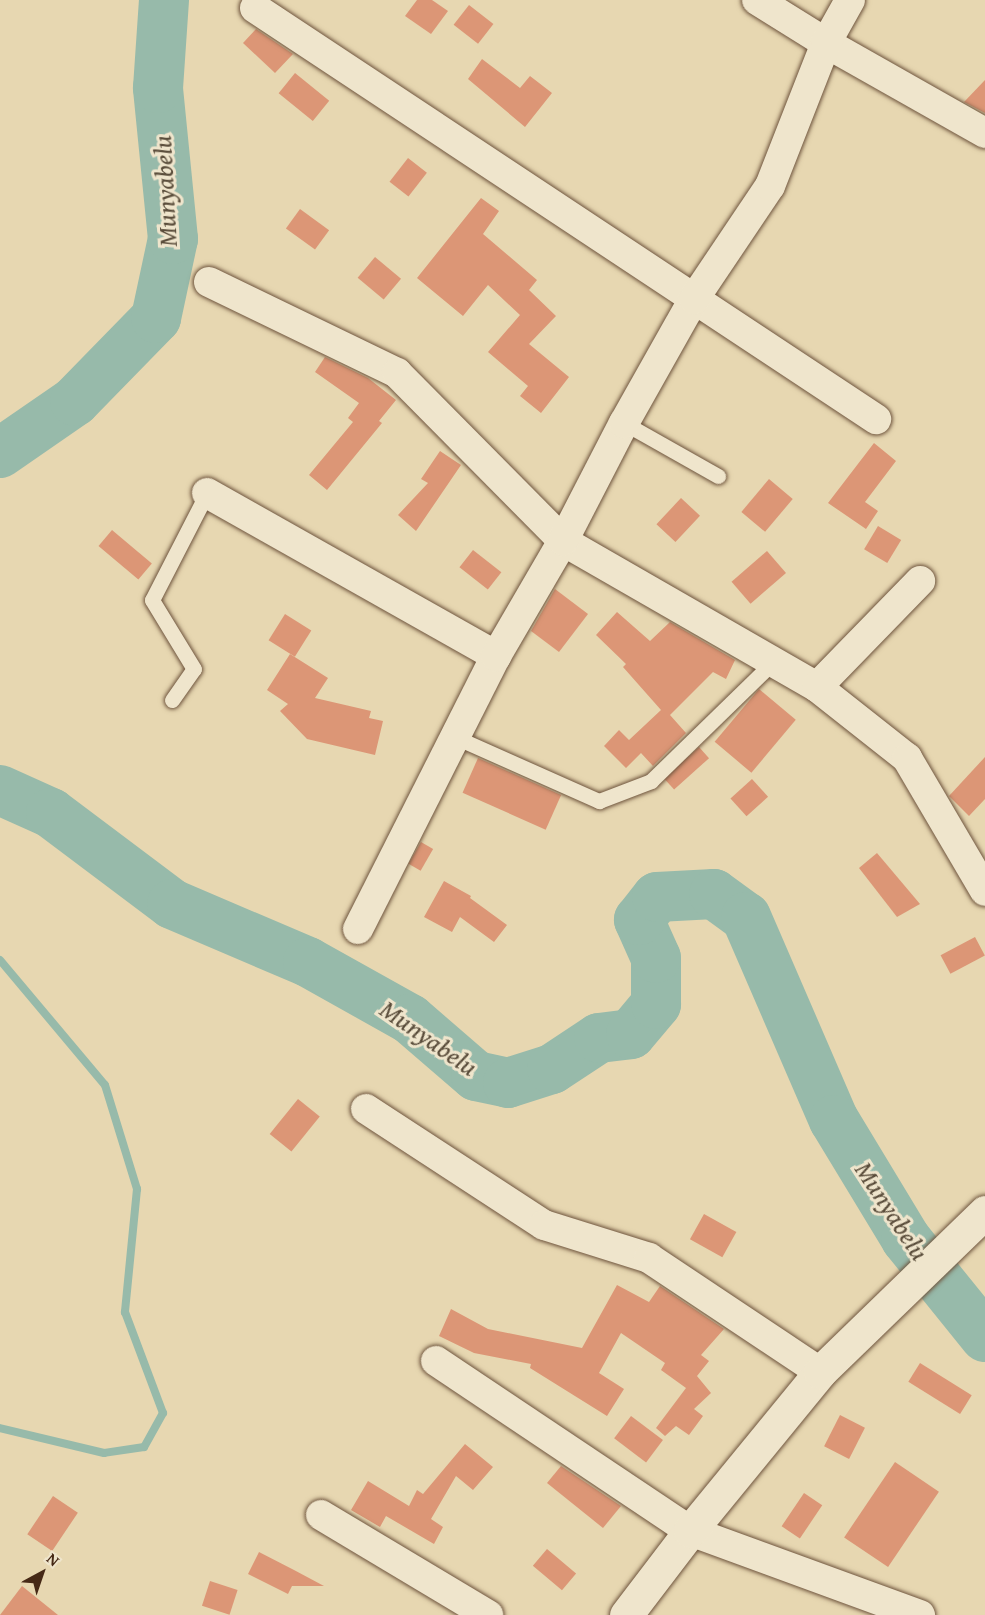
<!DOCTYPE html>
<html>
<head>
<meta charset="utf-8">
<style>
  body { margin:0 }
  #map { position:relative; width:985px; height:1615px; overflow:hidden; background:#e7d7b1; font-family:"Gentium Book Plus",serif }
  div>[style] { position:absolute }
  .stream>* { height:8px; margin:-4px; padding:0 4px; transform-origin:4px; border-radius:4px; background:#97baaa }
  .river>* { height:50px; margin:-25px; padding:0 25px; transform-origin:25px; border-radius:25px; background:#97baaa }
  .building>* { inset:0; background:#dc9676; transform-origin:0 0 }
  .roads { filter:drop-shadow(0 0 2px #6e543d) drop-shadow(0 0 2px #6e543d) }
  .lane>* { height:15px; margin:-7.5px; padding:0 7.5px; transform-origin:7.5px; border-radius:7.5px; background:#efe5cc }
  .street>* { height:30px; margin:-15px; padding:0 15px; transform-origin:15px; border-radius:15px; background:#efe5cc }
  .secondary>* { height:33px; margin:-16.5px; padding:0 16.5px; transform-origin:16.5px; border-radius:16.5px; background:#efe5cc }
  span { translate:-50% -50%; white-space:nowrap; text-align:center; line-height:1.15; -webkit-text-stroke:6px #efe5cc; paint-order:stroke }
  .water-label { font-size:26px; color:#5a4d3b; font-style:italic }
  .north { position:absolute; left:12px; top:1543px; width:60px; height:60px; -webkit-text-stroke:4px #efe5cc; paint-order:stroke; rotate:40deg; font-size:16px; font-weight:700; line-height:24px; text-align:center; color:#462916 }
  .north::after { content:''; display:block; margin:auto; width:21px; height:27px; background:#462916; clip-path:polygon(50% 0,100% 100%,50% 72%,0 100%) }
</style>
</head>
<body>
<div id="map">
  <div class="stream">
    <div style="left:0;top:960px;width:163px;rotate:50deg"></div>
    <div style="left:105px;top:1085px;width:109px;rotate:72.9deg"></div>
    <div style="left:137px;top:1189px;width:124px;rotate:95.6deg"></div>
    <div style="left:125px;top:1312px;width:108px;rotate:69.4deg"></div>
    <div style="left:163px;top:1413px;width:39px;rotate:119deg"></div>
    <div style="left:144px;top:1447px;width:40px;rotate:171.5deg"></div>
    <div style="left:104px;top:1453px;width:107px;rotate:-166.5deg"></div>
  </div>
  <div class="river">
    <div style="left:0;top:453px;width:91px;rotate:-34.7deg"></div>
    <div style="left:75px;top:401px;width:116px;rotate:-45.7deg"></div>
    <div style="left:156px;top:318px;width:81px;rotate:-77.9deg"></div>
    <div style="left:173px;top:239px;width:152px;rotate:-95.7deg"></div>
    <div style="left:158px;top:88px;width:88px;rotate:-86.1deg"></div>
    <div style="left:0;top:790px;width:56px;rotate:24.3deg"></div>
    <div style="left:51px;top:813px;width:151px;rotate:36.9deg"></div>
    <div style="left:172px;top:904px;width:148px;rotate:23.1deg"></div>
    <div style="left:308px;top:962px;width:117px;rotate:29.2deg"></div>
    <div style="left:410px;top:1019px;width:87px;rotate:40.8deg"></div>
    <div style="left:476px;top:1076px;width:33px;rotate:12deg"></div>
    <div style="left:508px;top:1083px;width:46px;rotate:-17.7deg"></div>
    <div style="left:552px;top:1069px;width:56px;rotate:-33.4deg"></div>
    <div style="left:599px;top:1038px;width:32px;rotate:-7deg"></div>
    <div style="left:631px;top:1034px;width:39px;rotate:-50deg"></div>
    <div style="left:656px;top:1004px;width:46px;rotate:-90deg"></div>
    <div style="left:656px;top:958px;width:42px;rotate:-114.1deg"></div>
    <div style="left:639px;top:920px;width:29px;rotate:-52deg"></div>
    <div style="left:657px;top:897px;width:57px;rotate:-3deg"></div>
    <div style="left:714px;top:894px;width:39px;rotate:36deg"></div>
    <div style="left:746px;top:917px;width:221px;rotate:66.6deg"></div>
    <div style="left:834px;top:1120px;width:139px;rotate:58.8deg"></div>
    <div style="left:906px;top:1239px;width:126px;rotate:51.1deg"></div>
  </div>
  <div class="building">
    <div style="clip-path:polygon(417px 0,432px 0,448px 11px,431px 34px,405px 16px)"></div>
    <div style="left:469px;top:5px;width:31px;height:25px;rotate:38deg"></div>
    <div style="clip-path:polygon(256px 29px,293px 54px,275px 73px,243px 43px)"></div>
    <div style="clip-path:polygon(482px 59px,520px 88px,530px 76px,552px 93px,525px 127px,468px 79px)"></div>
    <div style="left:295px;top:73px;width:44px;height:26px;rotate:39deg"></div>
    <div style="clip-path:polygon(985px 80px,985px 113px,964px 102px)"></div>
    <div style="left:408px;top:158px;width:24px;height:30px;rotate:38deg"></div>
    <div style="clip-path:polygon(481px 198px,499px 211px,483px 234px,537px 280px,529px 290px,556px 316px,529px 344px,569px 377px,541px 413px,520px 396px,528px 386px,488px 352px,520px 315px,488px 285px,463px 316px,417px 278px)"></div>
    <div style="left:300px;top:209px;width:36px;height:24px;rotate:36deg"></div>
    <div style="left:375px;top:257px;width:34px;height:27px;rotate:40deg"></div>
    <div style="clip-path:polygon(325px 357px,368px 378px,396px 400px,379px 421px,382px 423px,327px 490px,309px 475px,353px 422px,348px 418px,359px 403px,315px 372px)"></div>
    <div style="clip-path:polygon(874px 443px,896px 461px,865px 502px,878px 511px,866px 529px,828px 503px)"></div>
    <div style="clip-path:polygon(440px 451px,461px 465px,416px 531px,398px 515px,428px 483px,421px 479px)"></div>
    <div style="left:769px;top:479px;width:31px;height:43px;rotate:40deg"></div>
    <div style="left:681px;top:498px;width:26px;height:36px;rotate:43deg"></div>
    <div style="left:878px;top:526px;width:27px;height:27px;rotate:31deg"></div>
    <div style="left:112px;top:530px;width:52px;height:21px;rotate:40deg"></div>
    <div style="left:473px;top:550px;width:36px;height:22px;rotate:38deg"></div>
    <div style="left:767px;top:551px;width:29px;height:47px;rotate:49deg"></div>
    <div style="clip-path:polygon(555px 589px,588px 614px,559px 652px,531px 631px)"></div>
    <div style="clip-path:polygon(617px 612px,650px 641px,670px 622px,735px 660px,726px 679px,713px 672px,670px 715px,686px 733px,653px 766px,641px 753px,626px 768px,604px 746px,619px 730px,629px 740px,661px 710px,623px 667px,626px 664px,596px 635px)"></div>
    <div style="left:285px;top:614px;width:31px;height:31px;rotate:32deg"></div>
    <div style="clip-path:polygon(290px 654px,328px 678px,315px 698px,371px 711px,369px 718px,383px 721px,375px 755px,307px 739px,280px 711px,288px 704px,267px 690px)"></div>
    <div style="left:759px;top:689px;width:48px;height:69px;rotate:40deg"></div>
    <div style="left:699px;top:747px;width:15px;height:47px;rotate:48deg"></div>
    <div style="clip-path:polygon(985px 757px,985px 799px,969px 816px,949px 796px)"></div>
    <div style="left:478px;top:758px;width:91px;height:38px;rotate:24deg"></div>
    <div style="left:752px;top:779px;width:24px;height:29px;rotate:48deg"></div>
    <div style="left:421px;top:842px;width:14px;height:25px;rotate:30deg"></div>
    <div style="clip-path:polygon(877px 853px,920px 904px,897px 917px,859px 868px)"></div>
    <div style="clip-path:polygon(444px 881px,471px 896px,470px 898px,507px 925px,494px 942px,460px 917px,452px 932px,424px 917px)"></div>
    <div style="left:975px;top:937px;width:21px;height:39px;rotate:62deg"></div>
    <div style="left:298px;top:1099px;width:28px;height:45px;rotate:39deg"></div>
    <div style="left:704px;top:1214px;width:37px;height:29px;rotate:29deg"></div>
    <div style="clip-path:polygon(617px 1285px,649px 1302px,660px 1286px,724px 1329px,701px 1355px,709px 1361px,697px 1376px,711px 1393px,694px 1409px,703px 1416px,689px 1435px,676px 1426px,665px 1436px,656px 1428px,686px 1388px,661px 1370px,665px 1363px,621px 1333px,599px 1373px,624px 1389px,607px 1416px,530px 1368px,531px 1364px,474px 1353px,439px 1336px,451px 1309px,488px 1329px,582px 1348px)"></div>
    <div style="left:920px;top:1363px;width:61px;height:22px;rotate:32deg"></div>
    <div style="left:840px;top:1415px;width:28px;height:35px;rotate:27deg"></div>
    <div style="left:631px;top:1416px;width:40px;height:28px;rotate:37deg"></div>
    <div style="clip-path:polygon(465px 1444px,493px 1467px,473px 1490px,456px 1476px,431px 1519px,443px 1527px,434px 1544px,386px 1516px,380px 1527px,351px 1510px,368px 1481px,409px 1506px,417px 1490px,423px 1494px)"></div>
    <div style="left:895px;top:1462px;width:53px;height:91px;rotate:34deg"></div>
    <div style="clip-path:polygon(561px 1466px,621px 1506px,603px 1528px,547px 1483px)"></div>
    <div style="left:804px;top:1493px;width:22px;height:40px;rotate:34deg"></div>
    <div style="left:53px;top:1496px;width:30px;height:46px;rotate:34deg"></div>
    <div style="left:547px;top:1549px;width:38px;height:22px;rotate:40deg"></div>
    <div style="clip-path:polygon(259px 1552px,294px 1570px,324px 1586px,292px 1586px,288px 1594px,248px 1574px)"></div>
    <div style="left:210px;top:1581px;width:29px;height:26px;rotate:18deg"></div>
    <div style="clip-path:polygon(22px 1586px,58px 1615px,0 1615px)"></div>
  </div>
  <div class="roads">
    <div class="lane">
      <div style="left:624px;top:423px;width:108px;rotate:29.4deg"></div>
      <div style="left:172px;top:700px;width:38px;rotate:-55deg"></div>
      <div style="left:194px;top:669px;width:81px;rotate:-121.3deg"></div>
      <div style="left:152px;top:600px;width:120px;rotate:-62.8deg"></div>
      <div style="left:455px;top:737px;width:158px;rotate:24deg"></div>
      <div style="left:599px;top:801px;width:56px;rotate:-21deg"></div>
      <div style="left:651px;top:781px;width:170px;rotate:-44.3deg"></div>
    </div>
    <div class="street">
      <div style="left:757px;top:0;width:81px;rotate:31.9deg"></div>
      <div style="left:826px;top:43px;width:183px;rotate:29.5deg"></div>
      <div style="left:255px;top:8px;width:745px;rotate:33.5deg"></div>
      <div style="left:209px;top:282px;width:209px;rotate:25.8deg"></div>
      <div style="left:397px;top:373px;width:236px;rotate:45.3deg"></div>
      <div style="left:563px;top:541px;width:293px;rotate:29.9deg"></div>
      <div style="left:817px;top:687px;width:115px;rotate:38.3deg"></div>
      <div style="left:907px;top:758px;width:154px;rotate:59.6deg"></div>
      <div style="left:207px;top:493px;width:332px;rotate:29.4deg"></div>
      <div style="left:817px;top:687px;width:148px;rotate:-45.8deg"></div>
      <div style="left:358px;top:929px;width:306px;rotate:-63.2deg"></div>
      <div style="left:496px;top:656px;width:133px;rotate:-59.8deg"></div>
      <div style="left:563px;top:541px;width:133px;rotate:-62.7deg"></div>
      <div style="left:624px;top:423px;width:142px;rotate:-60.6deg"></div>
      <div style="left:694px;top:299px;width:136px;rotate:-56.1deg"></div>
      <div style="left:770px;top:186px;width:154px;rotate:-68.6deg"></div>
      <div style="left:826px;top:43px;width:49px;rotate:-60.8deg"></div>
      <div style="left:366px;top:1109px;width:212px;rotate:33.1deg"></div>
      <div style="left:544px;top:1225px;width:110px;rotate:17.4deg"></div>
      <div style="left:649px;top:1258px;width:206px;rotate:33.7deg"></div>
      <div style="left:436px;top:1361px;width:306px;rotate:33.8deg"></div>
      <div style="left:690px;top:1531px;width:245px;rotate:20.1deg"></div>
      <div style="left:321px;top:1515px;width:195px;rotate:30.9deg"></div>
    </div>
    <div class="secondary">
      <div style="left:626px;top:1615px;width:106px;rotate:-52.7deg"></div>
      <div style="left:690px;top:1531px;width:205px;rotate:-50.7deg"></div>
      <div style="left:820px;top:1372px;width:230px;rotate:-44.1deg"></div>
    </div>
  </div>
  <div class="water-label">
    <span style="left:165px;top:191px;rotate:-93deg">Munyabelu</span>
    <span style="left:429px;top:1038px;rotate:35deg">Munyabelu</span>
    <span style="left:892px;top:1211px;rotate:57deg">Munyabelu</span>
  </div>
  <div class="north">N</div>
</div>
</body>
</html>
